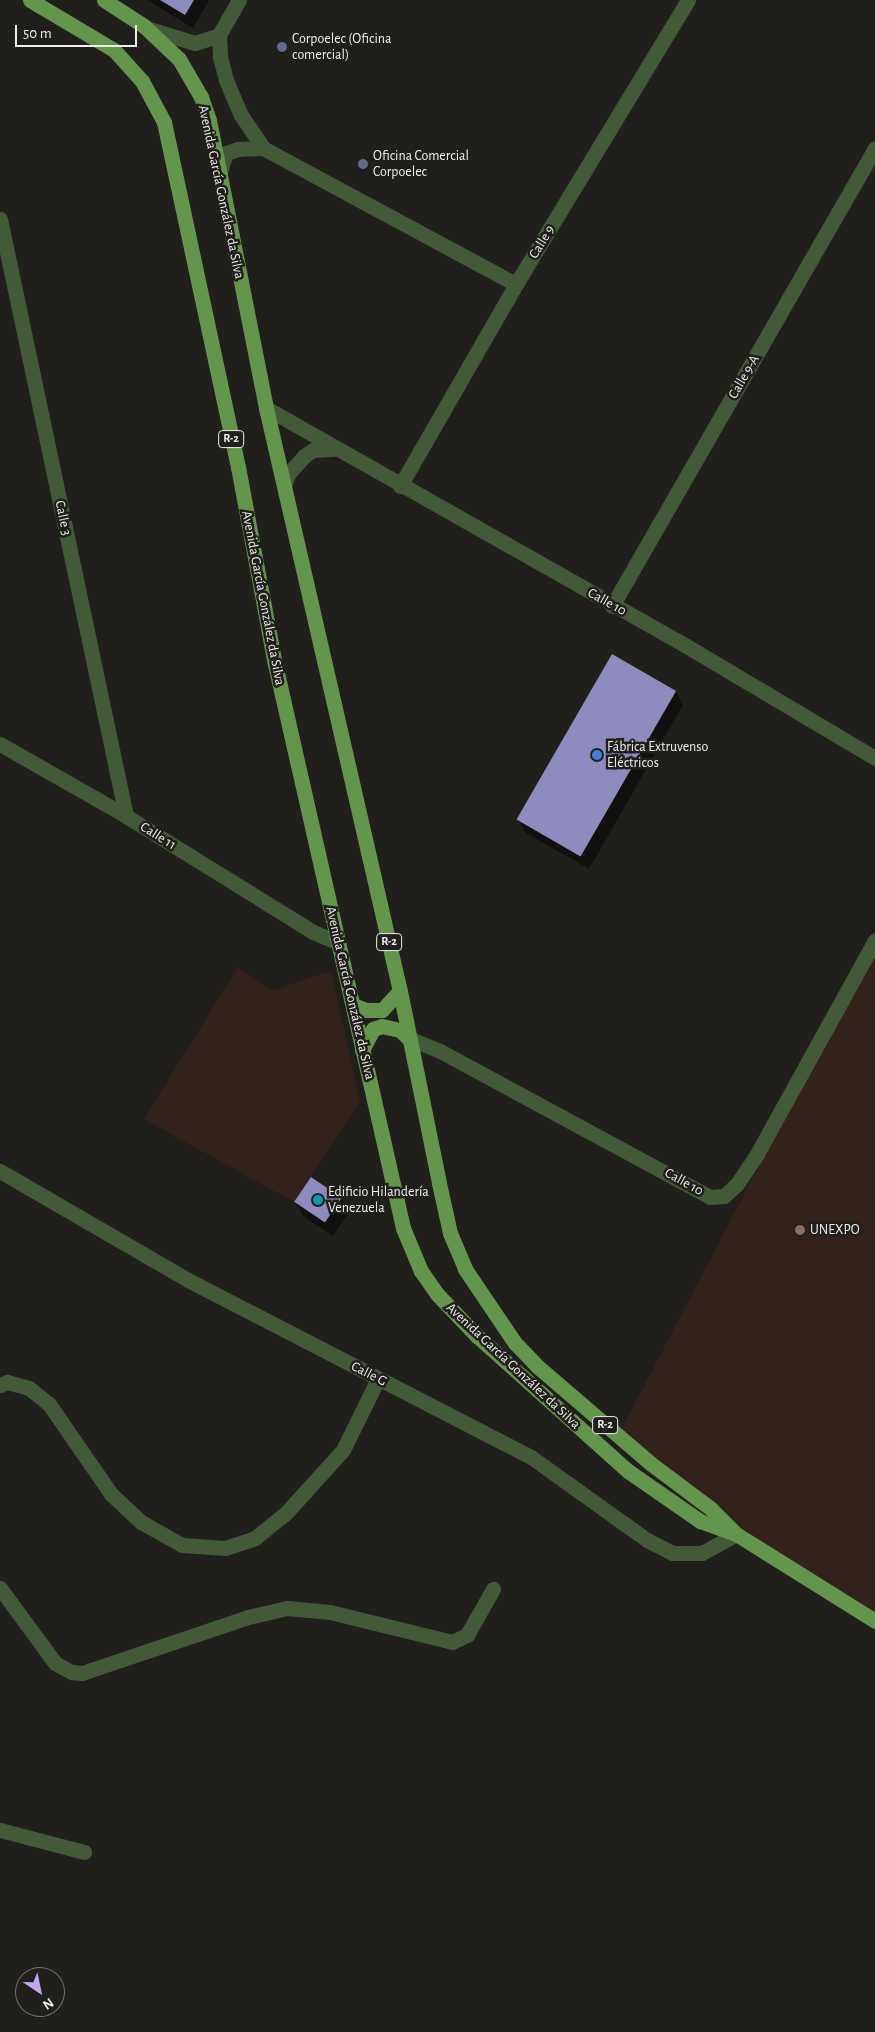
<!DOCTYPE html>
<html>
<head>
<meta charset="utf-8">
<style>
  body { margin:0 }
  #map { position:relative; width:875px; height:2032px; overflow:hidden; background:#201f1c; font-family:"Alegreya Sans",sans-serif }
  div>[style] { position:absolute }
  .education>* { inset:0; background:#33211c }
  .shadow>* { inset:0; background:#0007 }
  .building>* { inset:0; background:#8e8bbf; transform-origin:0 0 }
  .street>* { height:15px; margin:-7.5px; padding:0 7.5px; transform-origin:7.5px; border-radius:7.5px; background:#435a38 }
  .primary>* { height:15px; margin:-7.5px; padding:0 7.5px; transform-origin:7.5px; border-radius:7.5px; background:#64954c }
  .dots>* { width:14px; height:14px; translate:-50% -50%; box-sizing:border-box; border:2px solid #201f1c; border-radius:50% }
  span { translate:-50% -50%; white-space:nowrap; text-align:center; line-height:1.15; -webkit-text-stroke:5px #201f1c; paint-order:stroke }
  .shield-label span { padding:1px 4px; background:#201f1c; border:1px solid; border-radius:4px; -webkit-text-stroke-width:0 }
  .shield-label { font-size:12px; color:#efeeec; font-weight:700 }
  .poi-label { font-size:14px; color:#efeeec }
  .left { translate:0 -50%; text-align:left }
  .street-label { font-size:14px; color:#efeeec }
  .north { position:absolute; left:15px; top:1967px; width:50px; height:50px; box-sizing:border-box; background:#201f1c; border:1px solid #73726f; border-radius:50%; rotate:146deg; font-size:14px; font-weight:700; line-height:20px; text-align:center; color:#efeeec }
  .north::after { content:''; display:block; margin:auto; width:18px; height:22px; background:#c3a7f2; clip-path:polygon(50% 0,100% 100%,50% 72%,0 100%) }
  .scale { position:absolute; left:15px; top:25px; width:122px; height:22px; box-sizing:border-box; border:2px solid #efeeec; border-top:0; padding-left:6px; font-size:15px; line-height:18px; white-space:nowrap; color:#efeeec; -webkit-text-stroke:4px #201f1c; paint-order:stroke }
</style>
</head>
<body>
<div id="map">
  <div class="education">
    <div style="clip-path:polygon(875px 951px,875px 1618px,761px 1549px,618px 1436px,833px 1024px)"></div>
    <div style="clip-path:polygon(238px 967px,272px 991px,331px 971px,360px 1102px,294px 1202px,144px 1119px)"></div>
  </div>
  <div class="shadow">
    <div style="clip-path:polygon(147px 0,209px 0,193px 28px)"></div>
    <div style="clip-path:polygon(676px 691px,683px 705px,589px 869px,526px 833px,519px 820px)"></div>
    <div style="clip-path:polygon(342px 1199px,349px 1212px,333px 1236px,303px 1216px,295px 1202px)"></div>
  </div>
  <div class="building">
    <div style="clip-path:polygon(160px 0,194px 0,185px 15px)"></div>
    <div style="left:612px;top:654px;width:74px;height:191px;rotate:30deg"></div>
    <div style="left:311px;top:1177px;width:37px;height:30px;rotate:34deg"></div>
  </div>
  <div class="street">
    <div style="left:149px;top:29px;width:48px;rotate:16.9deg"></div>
    <div style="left:195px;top:43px;width:25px;rotate:-18deg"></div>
    <div style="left:219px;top:35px;width:22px;rotate:87deg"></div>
    <div style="left:220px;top:57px;width:24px;rotate:75deg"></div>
    <div style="left:226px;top:80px;width:38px;rotate:67deg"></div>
    <div style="left:241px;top:115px;width:40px;rotate:56deg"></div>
    <div style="left:263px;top:148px;width:25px;rotate:178deg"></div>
    <div style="left:238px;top:149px;width:13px;rotate:162deg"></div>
    <div style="left:226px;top:153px;width:23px;rotate:108deg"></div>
    <div style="left:219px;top:35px;width:40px;rotate:-60.3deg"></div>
    <div style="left:263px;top:148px;width:287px;rotate:28.3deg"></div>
    <div style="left:0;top:219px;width:610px;rotate:78.08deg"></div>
    <div style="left:266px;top:408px;width:473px;rotate:29.5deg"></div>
    <div style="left:678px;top:641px;width:229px;rotate:30.7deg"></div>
    <div style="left:284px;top:486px;width:13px;rotate:-72deg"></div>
    <div style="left:288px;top:474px;width:24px;rotate:-48deg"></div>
    <div style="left:304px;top:456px;width:11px;rotate:-34deg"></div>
    <div style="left:313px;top:450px;width:22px;rotate:-3deg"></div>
    <div style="left:400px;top:486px;width:233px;rotate:-60.1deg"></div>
    <div style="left:516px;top:284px;width:332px;rotate:-58.8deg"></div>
    <div style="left:612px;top:606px;width:528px;rotate:-60.13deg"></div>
    <div style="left:0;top:744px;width:145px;rotate:29.7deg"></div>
    <div style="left:126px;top:816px;width:220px;rotate:31.8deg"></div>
    <div style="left:313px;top:932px;width:28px;rotate:23deg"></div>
    <div style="left:408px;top:1038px;width:35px;rotate:22deg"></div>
    <div style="left:440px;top:1051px;width:307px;rotate:28.4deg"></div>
    <div style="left:710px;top:1197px;width:14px;rotate:-4deg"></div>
    <div style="left:724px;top:1196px;width:18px;rotate:-43deg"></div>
    <div style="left:737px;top:1184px;width:36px;rotate:-56deg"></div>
    <div style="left:757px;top:1154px;width:244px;rotate:-61.1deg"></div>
    <div style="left:0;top:1171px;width:217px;rotate:30.1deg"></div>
    <div style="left:188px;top:1280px;width:386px;rotate:27.3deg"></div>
    <div style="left:531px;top:1457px;width:143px;rotate:35.6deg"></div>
    <div style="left:647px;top:1540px;width:28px;rotate:27deg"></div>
    <div style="left:672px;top:1553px;width:30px"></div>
    <div style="left:702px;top:1553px;width:39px;rotate:-29deg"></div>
    <div style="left:0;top:1385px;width:8px;rotate:-23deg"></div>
    <div style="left:7px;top:1382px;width:23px;rotate:15deg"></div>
    <div style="left:29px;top:1388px;width:26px;rotate:39deg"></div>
    <div style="left:49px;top:1404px;width:109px;rotate:55.4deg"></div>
    <div style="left:111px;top:1494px;width:41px;rotate:43deg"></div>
    <div style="left:141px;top:1522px;width:47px;rotate:29.3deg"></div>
    <div style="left:182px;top:1545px;width:43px;rotate:4deg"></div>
    <div style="left:225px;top:1548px;width:32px;rotate:-18deg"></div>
    <div style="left:255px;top:1538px;width:38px;rotate:-39deg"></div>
    <div style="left:285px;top:1514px;width:86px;rotate:-47.8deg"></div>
    <div style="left:343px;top:1450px;width:79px;rotate:-63.8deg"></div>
    <div style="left:0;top:1588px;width:93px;rotate:53.7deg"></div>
    <div style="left:55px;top:1663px;width:18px;rotate:29deg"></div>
    <div style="left:71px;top:1672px;width:11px;rotate:5deg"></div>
    <div style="left:82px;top:1673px;width:175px;rotate:-18.6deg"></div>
    <div style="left:248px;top:1617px;width:40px;rotate:-13deg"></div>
    <div style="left:287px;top:1608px;width:43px;rotate:5.3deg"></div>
    <div style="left:330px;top:1612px;width:126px;rotate:13.8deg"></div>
    <div style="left:452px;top:1642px;width:17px;rotate:-25deg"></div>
    <div style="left:467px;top:1635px;width:53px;rotate:-60.5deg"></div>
    <div style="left:0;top:1830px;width:87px;rotate:14.7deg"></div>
  </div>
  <div class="primary">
    <div style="left:30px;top:0;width:98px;rotate:30.8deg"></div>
    <div style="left:114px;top:50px;width:42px;rotate:47.9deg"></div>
    <div style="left:142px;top:81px;width:47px;rotate:61.8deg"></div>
    <div style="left:164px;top:122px;width:353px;rotate:77.9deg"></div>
    <div style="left:238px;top:467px;width:200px;rotate:79.4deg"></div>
    <div style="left:275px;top:664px;width:578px;rotate:77.21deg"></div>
    <div style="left:403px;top:1228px;width:47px;rotate:67.3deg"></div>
    <div style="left:421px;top:1271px;width:28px;rotate:55deg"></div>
    <div style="left:437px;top:1294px;width:58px;rotate:46.4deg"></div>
    <div style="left:477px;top:1336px;width:203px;rotate:41.8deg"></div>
    <div style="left:628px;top:1471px;width:88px;rotate:34.8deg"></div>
    <div style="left:700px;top:1521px;width:38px;rotate:20deg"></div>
    <div style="left:736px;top:1534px;width:164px;rotate:32deg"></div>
    <div style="left:104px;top:0;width:48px;rotate:33deg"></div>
    <div style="left:144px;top:26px;width:48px;rotate:43.3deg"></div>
    <div style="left:179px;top:59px;width:44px;rotate:59.9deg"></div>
    <div style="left:201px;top:97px;width:24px;rotate:71deg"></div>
    <div style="left:209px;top:120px;width:294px;rotate:78.8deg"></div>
    <div style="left:266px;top:408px;width:598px;rotate:77.06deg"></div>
    <div style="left:400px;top:991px;width:196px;rotate:78.5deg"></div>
    <div style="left:439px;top:1183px;width:51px;rotate:77.6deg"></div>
    <div style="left:450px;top:1233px;width:39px;rotate:67deg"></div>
    <div style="left:465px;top:1269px;width:89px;rotate:56deg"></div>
    <div style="left:515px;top:1343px;width:32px;rotate:46deg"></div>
    <div style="left:537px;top:1366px;width:149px;rotate:40.6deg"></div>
    <div style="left:650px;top:1463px;width:75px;rotate:36.9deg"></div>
    <div style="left:710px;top:1508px;width:34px;rotate:45deg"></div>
    <div style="left:353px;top:1005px;width:14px;rotate:21deg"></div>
    <div style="left:366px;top:1010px;width:16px"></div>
    <div style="left:382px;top:1010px;width:26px;rotate:-47deg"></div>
    <div style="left:362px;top:1050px;width:24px;rotate:-62deg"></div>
    <div style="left:373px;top:1029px;width:9px;rotate:-18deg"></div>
    <div style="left:382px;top:1026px;width:18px;rotate:13deg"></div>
    <div style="left:400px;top:1030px;width:11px;rotate:45deg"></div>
  </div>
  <div class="dots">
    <div style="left:282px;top:47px;background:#5c6f8a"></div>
    <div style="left:363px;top:164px;background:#5c6f8a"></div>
    <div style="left:597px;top:755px;background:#3f7fe0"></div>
    <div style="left:318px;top:1200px;background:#0f9aa8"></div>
    <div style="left:800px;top:1230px;background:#8d6e63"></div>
  </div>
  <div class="shield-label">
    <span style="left:231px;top:439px">R-2</span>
    <span style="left:389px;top:942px">R-2</span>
    <span style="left:605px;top:1425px">R-2</span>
  </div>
  <div class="poi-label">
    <span class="left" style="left:292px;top:47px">Corpoelec (Oficina<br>comercial)</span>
    <span class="left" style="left:373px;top:164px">Oficina Comercial<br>Corpoelec</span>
    <span class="left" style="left:607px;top:755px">Fábrica Extruvenso<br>Eléctricos</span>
    <span class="left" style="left:328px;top:1200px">Edificio Hilandería<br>Venezuela</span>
    <span class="left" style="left:810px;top:1230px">UNEXPO</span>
  </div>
  <div class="street-label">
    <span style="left:221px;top:192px;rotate:78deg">Avenida García González da Silva</span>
    <span style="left:542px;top:242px;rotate:-59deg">Calle 9</span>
    <span style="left:744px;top:377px;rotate:-60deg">Calle 9-A</span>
    <span style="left:63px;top:518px;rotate:78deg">Calle 3</span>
    <span style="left:263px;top:598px;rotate:79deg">Avenida García González da Silva</span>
    <span style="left:607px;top:602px;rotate:29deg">Calle 10</span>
    <span style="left:158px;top:836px;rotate:32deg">Calle 11</span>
    <span style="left:350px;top:993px;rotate:77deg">Avenida García González da Silva</span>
    <span style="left:684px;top:1182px;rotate:29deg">Calle 10</span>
    <span style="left:513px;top:1366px;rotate:43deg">Avenida García González da Silva</span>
    <span style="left:369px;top:1374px;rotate:27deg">Calle G</span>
  </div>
  <div class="north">N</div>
  <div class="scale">50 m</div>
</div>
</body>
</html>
